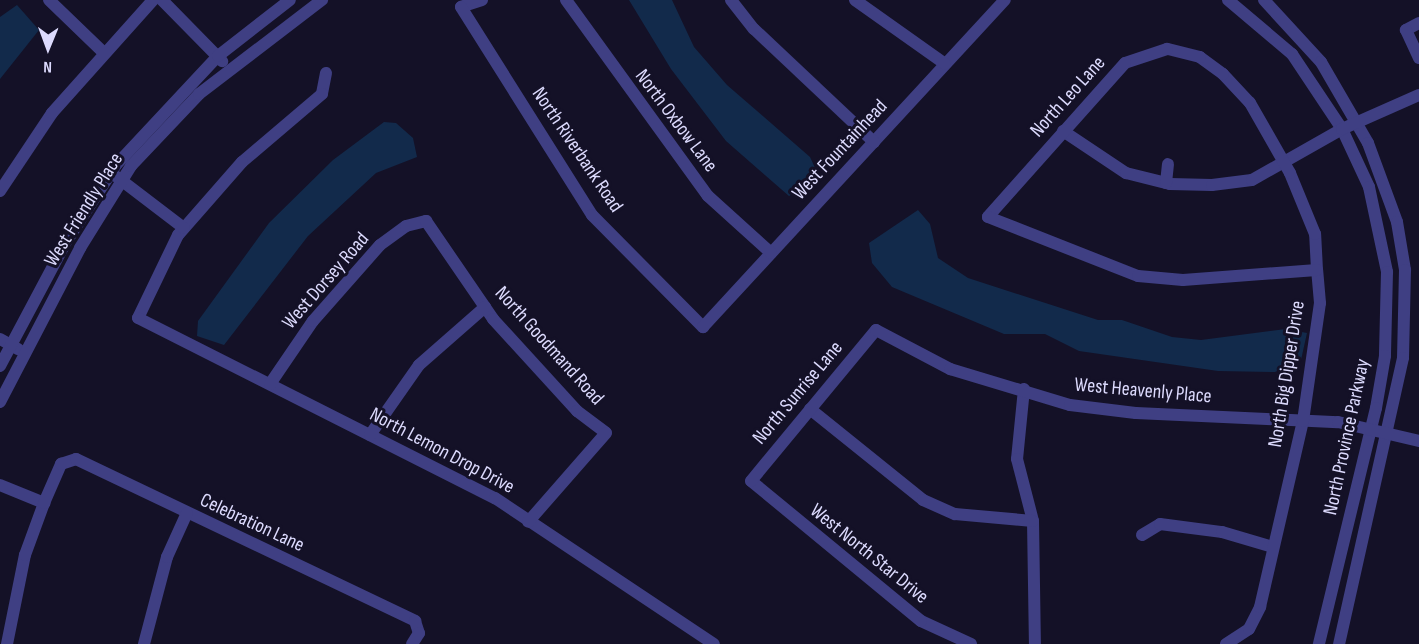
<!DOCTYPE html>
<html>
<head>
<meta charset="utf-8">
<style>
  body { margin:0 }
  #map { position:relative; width:1419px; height:644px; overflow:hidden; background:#141127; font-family:"Sofia Sans Condensed",sans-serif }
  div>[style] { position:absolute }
  .water>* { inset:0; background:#122a4b }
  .minor>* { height:12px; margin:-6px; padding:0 6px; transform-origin:6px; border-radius:6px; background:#3f3f83 }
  span { translate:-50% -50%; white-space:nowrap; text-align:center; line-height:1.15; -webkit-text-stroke:6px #141127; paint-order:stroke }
  .street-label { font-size:20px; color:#dcdafd }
  .north { position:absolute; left:18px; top:18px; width:60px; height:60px; -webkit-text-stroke:4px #141127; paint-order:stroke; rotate:181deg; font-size:16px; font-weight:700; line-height:24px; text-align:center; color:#dcdafd }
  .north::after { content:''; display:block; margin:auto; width:21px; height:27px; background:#dcdafd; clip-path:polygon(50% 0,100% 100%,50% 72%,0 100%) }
</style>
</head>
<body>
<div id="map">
  <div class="water">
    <div style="clip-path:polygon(629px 0,672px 0,694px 47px,727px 85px,810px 157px,817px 172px,805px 187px,789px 196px,726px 141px,671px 69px)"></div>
    <div style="clip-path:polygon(17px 5px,39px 30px,0 79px,0 17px)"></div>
    <div style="clip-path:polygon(384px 122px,396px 123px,413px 138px,417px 157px,376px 173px,308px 236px,224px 345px,197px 336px,198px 321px,269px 223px,333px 160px)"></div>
    <div style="clip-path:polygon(918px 210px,930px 224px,938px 258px,968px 278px,1098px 320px,1122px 320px,1172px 337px,1201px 340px,1286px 329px,1307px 333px,1301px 360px,1275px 372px,1218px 371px,1079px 351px,1045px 334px,1004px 334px,892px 287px,872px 263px,869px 243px)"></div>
  </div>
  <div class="minor">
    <div style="left:49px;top:0;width:74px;rotate:43.9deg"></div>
    <div style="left:162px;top:0;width:86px;rotate:45.5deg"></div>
    <div style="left:482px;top:0;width:22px;rotate:162deg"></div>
    <div style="left:461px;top:7px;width:246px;rotate:57.8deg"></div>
    <div style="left:592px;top:215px;width:158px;rotate:45.3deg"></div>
    <div style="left:703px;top:327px;width:445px;rotate:-47.3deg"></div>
    <div style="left:566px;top:0;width:242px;rotate:54.1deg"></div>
    <div style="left:708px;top:196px;width:85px;rotate:42.1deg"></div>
    <div style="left:731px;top:0;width:37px;rotate:52deg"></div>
    <div style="left:754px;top:29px;width:165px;rotate:43.3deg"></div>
    <div style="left:855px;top:0;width:110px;rotate:35.4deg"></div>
    <div style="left:1228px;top:0;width:84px;rotate:40.2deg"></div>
    <div style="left:1292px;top:54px;width:90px;rotate:56.3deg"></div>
    <div style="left:1342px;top:129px;width:64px;rotate:65deg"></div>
    <div style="left:1369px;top:187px;width:87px;rotate:78deg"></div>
    <div style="left:1387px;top:272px;width:84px;rotate:91.4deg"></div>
    <div style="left:1385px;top:356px;width:53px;rotate:99.8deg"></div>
    <div style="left:1376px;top:408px;width:243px;rotate:103.6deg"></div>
    <div style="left:1264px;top:0;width:84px;rotate:47.4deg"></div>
    <div style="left:1321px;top:62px;width:94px;rotate:59.9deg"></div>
    <div style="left:1368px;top:143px;width:84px;rotate:69.8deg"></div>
    <div style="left:1397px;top:222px;width:49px;rotate:80.5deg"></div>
    <div style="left:1405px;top:270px;width:88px;rotate:91.3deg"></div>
    <div style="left:1403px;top:358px;width:293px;rotate:102.6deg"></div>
    <div style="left:1419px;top:23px;width:15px;rotate:152deg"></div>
    <div style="left:1406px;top:30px;width:31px;rotate:65deg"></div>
    <div style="left:326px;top:73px;width:21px;rotate:101deg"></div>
    <div style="left:322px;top:94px;width:105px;rotate:139.6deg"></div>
    <div style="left:242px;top:162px;width:97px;rotate:131.2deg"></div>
    <div style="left:178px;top:235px;width:92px;rotate:115.7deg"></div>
    <div style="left:138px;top:318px;width:400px;rotate:26.8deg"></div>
    <div style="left:495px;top:498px;width:263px;rotate:33.7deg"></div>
    <div style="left:1063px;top:131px;width:76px;rotate:33.7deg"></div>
    <div style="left:1126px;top:173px;width:45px;rotate:14deg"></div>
    <div style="left:1170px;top:184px;width:42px;rotate:1.4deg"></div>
    <div style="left:1212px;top:185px;width:40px;rotate:-7.1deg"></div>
    <div style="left:1252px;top:180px;width:103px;rotate:-29.5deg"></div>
    <div style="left:1342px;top:129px;width:84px;rotate:-23.8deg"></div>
    <div style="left:117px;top:177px;width:84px;rotate:37.3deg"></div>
    <div style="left:1166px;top:183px;width:19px;rotate:-84deg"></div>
    <div style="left:0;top:191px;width:94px;rotate:-56.3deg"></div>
    <div style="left:52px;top:113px;width:152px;rotate:-48.2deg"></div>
    <div style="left:0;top:339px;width:21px;rotate:29deg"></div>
    <div style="left:0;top:366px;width:140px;rotate:-62deg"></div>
    <div style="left:66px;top:242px;width:92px;rotate:-57deg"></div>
    <div style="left:116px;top:165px;width:149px;rotate:-46.9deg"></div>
    <div style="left:218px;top:56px;width:91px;rotate:-37.9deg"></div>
    <div style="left:270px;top:384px;width:76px;rotate:-55.7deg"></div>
    <div style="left:313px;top:321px;width:101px;rotate:-48.6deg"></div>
    <div style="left:380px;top:245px;width:32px;rotate:-36deg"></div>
    <div style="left:406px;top:226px;width:21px;rotate:-14deg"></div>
    <div style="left:426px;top:221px;width:119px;rotate:55.6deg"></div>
    <div style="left:493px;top:319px;width:125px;rotate:47.6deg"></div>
    <div style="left:577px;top:411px;width:36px;rotate:37deg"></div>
    <div style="left:606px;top:433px;width:118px;rotate:131.2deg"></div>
    <div style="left:1024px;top:389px;width:70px;rotate:95.7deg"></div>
    <div style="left:1017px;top:459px;width:64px;rotate:75.5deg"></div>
    <div style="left:1033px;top:521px;width:123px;rotate:89.1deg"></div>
    <div style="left:0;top:402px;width:174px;rotate:-62.5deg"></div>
    <div style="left:80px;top:248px;width:97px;rotate:-58.1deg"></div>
    <div style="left:131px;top:166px;width:99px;rotate:-46.6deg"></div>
    <div style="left:199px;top:94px;width:155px;rotate:-37.4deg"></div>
    <div style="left:810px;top:409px;width:145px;rotate:38.8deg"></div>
    <div style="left:923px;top:500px;width:35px;rotate:24deg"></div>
    <div style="left:955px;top:514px;width:78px;rotate:5.1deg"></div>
    <div style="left:370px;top:435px;width:85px;rotate:-55deg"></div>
    <div style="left:419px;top:365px;width:88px;rotate:-41.3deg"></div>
    <div style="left:0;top:485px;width:48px;rotate:22.2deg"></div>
    <div style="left:1142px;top:535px;width:21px;rotate:-31deg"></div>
    <div style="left:1160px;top:524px;width:63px;rotate:7.4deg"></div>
    <div style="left:1222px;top:532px;width:53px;rotate:16.4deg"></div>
    <div style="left:7px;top:644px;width:91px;rotate:-78.6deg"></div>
    <div style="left:25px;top:555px;width:55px;rotate:-69.9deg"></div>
    <div style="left:44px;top:503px;width:43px;rotate:-66.4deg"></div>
    <div style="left:61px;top:464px;width:16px;rotate:-18deg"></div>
    <div style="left:76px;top:459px;width:376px;rotate:25.5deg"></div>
    <div style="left:415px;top:621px;width:13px;rotate:72deg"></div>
    <div style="left:419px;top:633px;width:13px;rotate:122deg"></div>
    <div style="left:144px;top:644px;width:90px;rotate:-75.2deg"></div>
    <div style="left:167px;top:557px;width:48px;rotate:-65.6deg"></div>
    <div style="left:971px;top:644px;width:55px;rotate:-155.3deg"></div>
    <div style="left:921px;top:621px;width:220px;rotate:-140.5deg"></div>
    <div style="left:751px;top:481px;width:196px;rotate:-50.4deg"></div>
    <div style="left:876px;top:330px;width:84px;rotate:27.8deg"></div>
    <div style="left:950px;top:369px;width:125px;rotate:16.7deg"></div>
    <div style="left:1070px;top:405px;width:66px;rotate:6.9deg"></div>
    <div style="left:1136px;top:413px;width:202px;rotate:2.6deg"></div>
    <div style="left:1338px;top:422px;width:83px;rotate:13.2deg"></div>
    <div style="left:1226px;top:644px;width:27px;rotate:-33deg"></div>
    <div style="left:1249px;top:629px;width:25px;rotate:-63deg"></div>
    <div style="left:1260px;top:607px;width:191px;rotate:-77deg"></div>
    <div style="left:1303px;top:421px;width:119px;rotate:-81.8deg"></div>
    <div style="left:1320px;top:303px;width:33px;rotate:-95deg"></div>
    <div style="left:1317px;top:270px;width:36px;rotate:-93deg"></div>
    <div style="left:1315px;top:234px;width:66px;rotate:-112.3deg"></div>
    <div style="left:1290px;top:173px;width:81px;rotate:-119.7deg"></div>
    <div style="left:1250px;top:103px;width:40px;rotate:-133deg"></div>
    <div style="left:1223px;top:74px;width:29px;rotate:-144deg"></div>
    <div style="left:1200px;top:57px;width:34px;rotate:-166deg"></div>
    <div style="left:1167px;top:49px;width:44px;rotate:161.6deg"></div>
    <div style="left:1125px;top:63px;width:206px;rotate:131.7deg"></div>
    <div style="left:988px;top:217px;width:161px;rotate:21.5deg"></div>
    <div style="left:1138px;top:276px;width:45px;rotate:5.1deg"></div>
    <div style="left:1183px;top:280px;width:134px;rotate:-4.3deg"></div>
  </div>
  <div class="street-label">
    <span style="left:1068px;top:97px;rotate:-48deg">North Leo Lane</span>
    <span style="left:676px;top:121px;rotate:53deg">North Oxbow Lane</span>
    <span style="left:577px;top:150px;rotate:56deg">North Riverbank Road</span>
    <span style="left:840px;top:150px;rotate:-47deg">West Fountainhead</span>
    <span style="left:84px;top:210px;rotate:-58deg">West Friendly Place</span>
    <span style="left:326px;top:281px;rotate:-49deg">West Dorsey Road</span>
    <span style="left:549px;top:346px;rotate:48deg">North Goodmand Road</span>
    <span style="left:1287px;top:374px;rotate:-81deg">North Big Dipper Drive</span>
    <span style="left:1143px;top:391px;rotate:5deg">West Heavenly Place</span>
    <span style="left:798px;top:393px;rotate:-50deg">North Sunrise Lane</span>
    <span style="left:1347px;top:437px;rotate:-78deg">North Province Parkway</span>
    <span style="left:442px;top:451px;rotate:28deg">North Lemon Drop Drive</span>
    <span style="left:252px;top:523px;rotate:25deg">Celebration Lane</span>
    <span style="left:869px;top:554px;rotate:39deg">West North Star Drive</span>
  </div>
  <div class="north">N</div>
</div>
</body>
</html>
